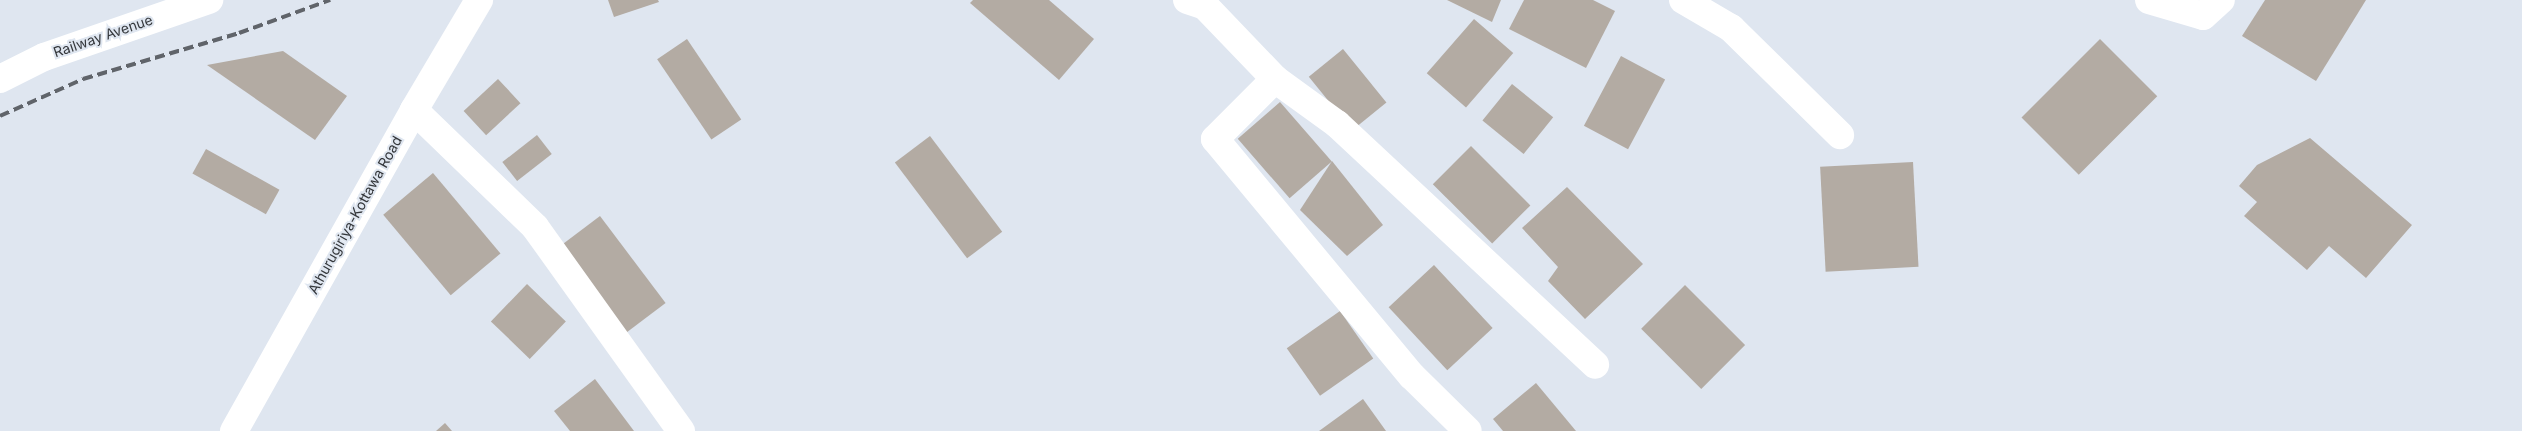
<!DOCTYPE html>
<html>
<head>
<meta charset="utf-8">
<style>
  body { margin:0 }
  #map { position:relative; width:2522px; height:431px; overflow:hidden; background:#dfe6f0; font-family:Inter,sans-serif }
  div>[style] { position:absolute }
  .building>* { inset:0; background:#b3aba3; transform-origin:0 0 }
  .minor>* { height:28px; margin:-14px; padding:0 14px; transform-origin:14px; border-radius:14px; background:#fff }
  .secondary>* { height:28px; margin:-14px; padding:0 14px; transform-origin:14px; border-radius:14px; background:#fff }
  .rail>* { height:4px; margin-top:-2px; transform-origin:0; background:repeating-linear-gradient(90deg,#60646a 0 10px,transparent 0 15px) }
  span { translate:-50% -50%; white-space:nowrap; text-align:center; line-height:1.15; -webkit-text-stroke:4px #dfe6f0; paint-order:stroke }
  .street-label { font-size:14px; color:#34373b }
</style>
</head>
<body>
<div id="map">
  <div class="building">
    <div style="clip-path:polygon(608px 0,658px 0,659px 2px,614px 17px)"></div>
    <div style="clip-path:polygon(973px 0,1049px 0,1094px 39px,1059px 80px,970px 3px)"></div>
    <div style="clip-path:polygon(1447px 0,1501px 0,1492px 22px)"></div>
    <div style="clip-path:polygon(1524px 0,1593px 0,1615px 11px,1586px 68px,1509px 29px)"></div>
    <div style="clip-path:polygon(2265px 0,2366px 0,2316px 81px,2242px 36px)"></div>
    <div style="left:1474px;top:19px;width:52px;height:72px;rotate:41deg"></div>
    <div style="left:687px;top:39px;width:97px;height:36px;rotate:56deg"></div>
    <div style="left:2100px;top:39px;width:81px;height:111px;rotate:45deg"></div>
    <div style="left:1343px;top:49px;width:69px;height:44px;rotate:51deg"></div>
    <div style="clip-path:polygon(283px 51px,347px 96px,315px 140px,207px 65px)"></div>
    <div style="left:1621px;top:56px;width:50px;height:79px;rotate:28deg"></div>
    <div style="left:498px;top:79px;width:33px;height:47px;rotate:47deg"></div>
    <div style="left:1512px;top:84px;width:53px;height:47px;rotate:39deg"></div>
    <div style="left:1280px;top:102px;width:79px;height:56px;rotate:49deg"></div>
    <div style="left:537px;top:135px;width:24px;height:44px;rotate:52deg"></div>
    <div style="left:930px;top:136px;width:120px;height:44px;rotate:53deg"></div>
    <div style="clip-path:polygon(2310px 138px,2412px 225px,2366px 278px,2329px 246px,2307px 270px,2244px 216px,2257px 202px,2239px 186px,2257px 165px)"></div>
    <div style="left:1471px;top:146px;width:84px;height:54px;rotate:45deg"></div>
    <div style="left:206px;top:149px;width:84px;height:28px;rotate:29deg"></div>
    <div style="clip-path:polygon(1332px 161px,1383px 225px,1347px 256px,1300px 210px)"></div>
    <div style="left:1913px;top:162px;width:105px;height:93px;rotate:87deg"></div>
    <div style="left:433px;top:173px;width:105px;height:65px;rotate:50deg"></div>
    <div style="clip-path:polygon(1567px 187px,1643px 264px,1585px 319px,1548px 281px,1558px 267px,1522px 228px)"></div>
    <div style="left:600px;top:216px;width:109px;height:56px;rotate:53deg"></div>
    <div style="left:1434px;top:265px;width:86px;height:62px;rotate:47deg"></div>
    <div style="left:527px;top:284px;width:54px;height:52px;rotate:44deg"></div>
    <div style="left:1685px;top:285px;width:85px;height:62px;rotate:45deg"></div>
    <div style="left:1340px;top:311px;width:58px;height:65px;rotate:55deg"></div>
    <div style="clip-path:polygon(595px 379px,634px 431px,570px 431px,554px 411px)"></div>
    <div style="clip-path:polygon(1536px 383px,1576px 431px,1503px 431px,1493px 419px)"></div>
    <div style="clip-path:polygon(1363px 399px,1386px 431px,1319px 431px)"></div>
    <div style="clip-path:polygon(445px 423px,452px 431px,436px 431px)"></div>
  </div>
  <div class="minor">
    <div style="left:1187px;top:0;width:19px;rotate:18deg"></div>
    <div style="left:1205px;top:6px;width:101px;rotate:46.2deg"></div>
    <div style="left:1275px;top:79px;width:85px;rotate:135deg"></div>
    <div style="left:1215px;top:139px;width:308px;rotate:50.3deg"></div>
    <div style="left:1412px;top:376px;width:78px;rotate:44.5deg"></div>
    <div style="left:1683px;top:0;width:56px;rotate:30.3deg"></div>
    <div style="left:1731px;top:28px;width:153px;rotate:44.5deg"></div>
    <div style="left:2149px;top:0;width:56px;rotate:16.5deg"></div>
    <div style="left:2203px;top:16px;width:24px;rotate:-42deg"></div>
    <div style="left:0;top:79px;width:49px;rotate:-26.6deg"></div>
    <div style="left:44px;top:57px;width:175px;rotate:-19.1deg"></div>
    <div style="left:1275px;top:79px;width:77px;rotate:36deg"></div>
    <div style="left:1337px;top:124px;width:353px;rotate:43deg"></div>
    <div style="left:414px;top:110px;width:168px;rotate:44deg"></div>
    <div style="left:535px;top:227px;width:251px;rotate:54.4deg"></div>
  </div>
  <div class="secondary">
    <div style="left:234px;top:431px;width:368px;rotate:-60.7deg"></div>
    <div style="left:414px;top:110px;width:128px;rotate:-59.4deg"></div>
  </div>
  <div class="rail">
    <div style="left:0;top:116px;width:91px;rotate:-24deg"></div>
    <div style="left:83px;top:79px;width:163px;rotate:-16.4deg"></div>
    <div style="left:239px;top:33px;width:97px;rotate:-19.9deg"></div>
  </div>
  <div class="street-label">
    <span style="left:103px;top:36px;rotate:-19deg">Railway Avenue</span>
    <span style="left:355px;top:215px;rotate:-61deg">Athurugiriya-Kottawa Road</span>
  </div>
</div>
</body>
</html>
